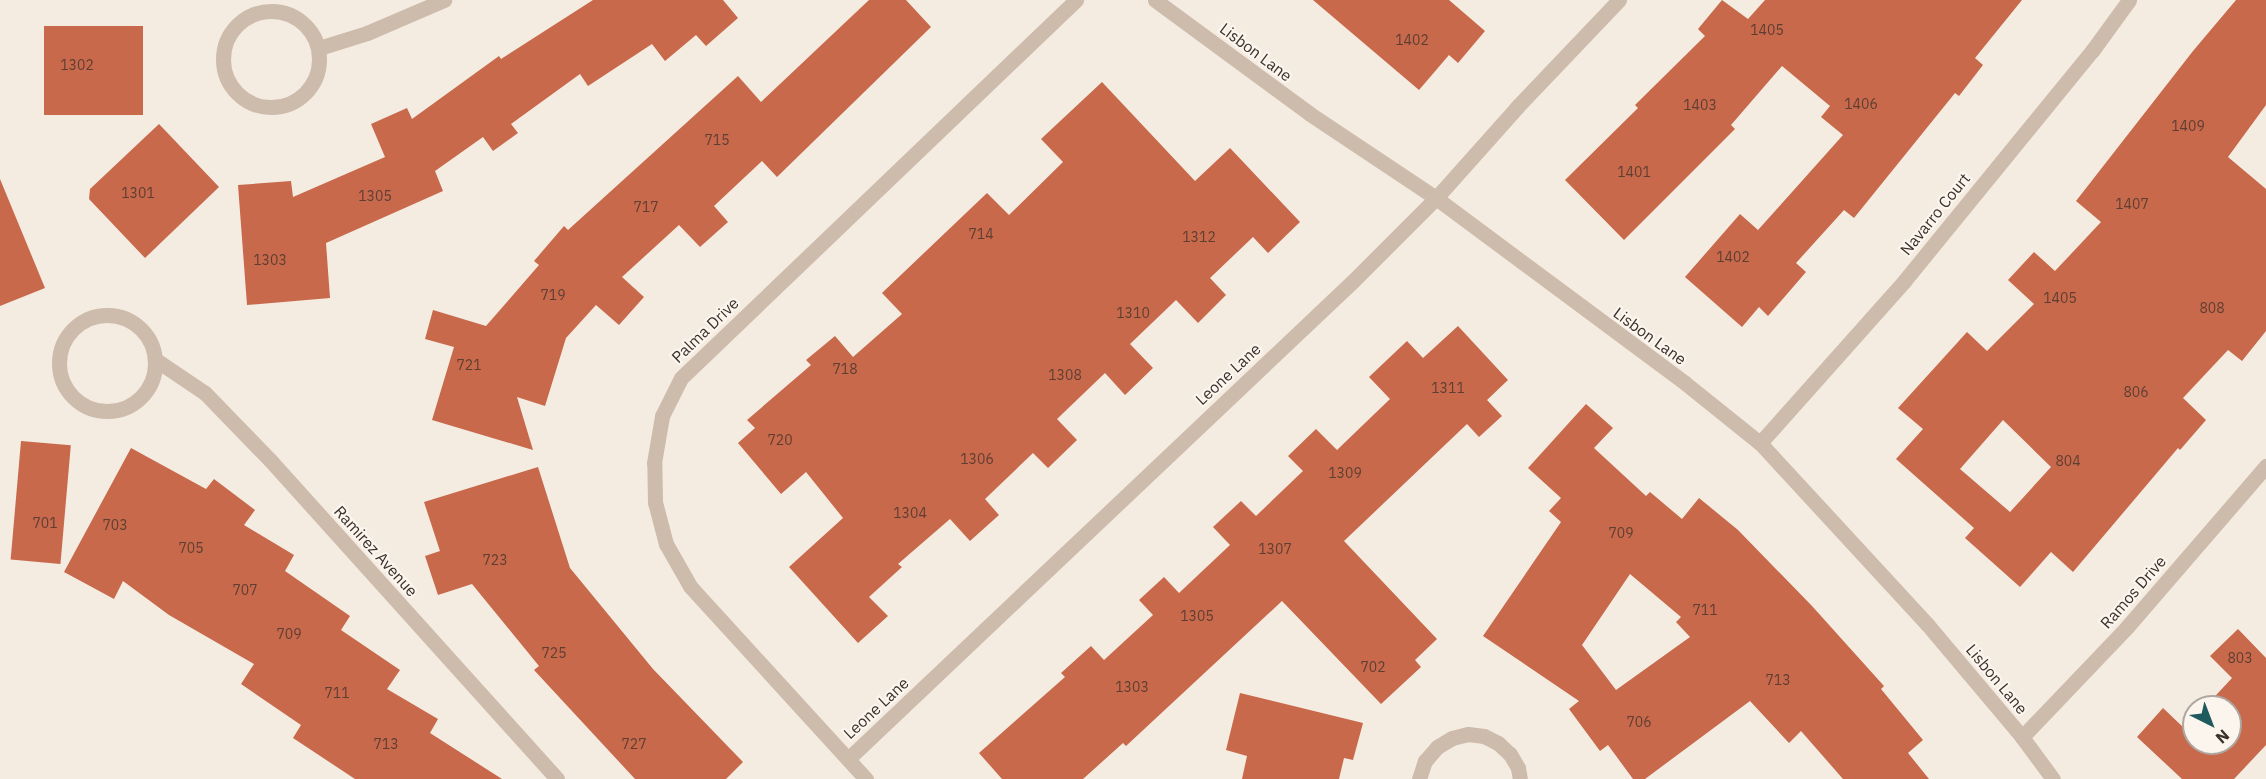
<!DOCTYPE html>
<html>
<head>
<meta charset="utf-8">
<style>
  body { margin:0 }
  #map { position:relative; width:2266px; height:779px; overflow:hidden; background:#f4ebe1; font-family:"IBM Plex Sans",sans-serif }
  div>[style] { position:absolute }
  .building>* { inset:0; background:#c8694b; transform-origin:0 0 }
  .street>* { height:15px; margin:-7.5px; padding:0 7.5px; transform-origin:7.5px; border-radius:7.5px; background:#cdbbac }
  .street>.ring { margin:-7.5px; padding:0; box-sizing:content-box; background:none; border:15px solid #cdbbac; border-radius:50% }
  span { translate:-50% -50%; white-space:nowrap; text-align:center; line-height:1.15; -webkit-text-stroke:4.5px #fbf5ee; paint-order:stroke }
  .number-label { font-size:14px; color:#5e3e33 }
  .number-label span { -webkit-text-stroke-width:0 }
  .street-label { font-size:16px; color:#3b302b }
  .north { position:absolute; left:2182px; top:695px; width:60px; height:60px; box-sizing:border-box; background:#fbf5ee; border:2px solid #aea6a0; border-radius:50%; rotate:138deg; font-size:16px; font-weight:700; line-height:24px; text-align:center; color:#3b302b }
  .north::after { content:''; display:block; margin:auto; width:21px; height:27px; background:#1f5a5e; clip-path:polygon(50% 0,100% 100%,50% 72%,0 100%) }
</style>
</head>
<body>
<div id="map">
  <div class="building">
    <div style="clip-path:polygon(593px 0,723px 0,738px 18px,706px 46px,696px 35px,665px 61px,652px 44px,588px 86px,580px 74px,511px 124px,518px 133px,493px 151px,483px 137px,435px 171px,443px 191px,326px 243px,330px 298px,247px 305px,238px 185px,291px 181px,293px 197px,385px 157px,371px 124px,407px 108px,412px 119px,499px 56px,501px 59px)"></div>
    <div style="clip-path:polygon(869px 0,906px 0,931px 27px,777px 177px,762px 161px,714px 206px,728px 222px,700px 247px,679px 225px,622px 277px,644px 297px,619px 325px,596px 305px,566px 338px,545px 406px,517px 397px,533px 450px,432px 420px,454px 347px,425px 339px,433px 310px,486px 326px,539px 265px,534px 261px,564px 226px,568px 230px,738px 76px,761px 102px)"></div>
    <div style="clip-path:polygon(1313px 0,1449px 0,1485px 31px,1458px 63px,1449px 55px,1419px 90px)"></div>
    <div style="clip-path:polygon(1722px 0,1748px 19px,1765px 0,2022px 0,1975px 58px,1983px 65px,1959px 96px,1955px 93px,1854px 218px,1844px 210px,1796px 263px,1806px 272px,1768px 316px,1759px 307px,1742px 327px,1685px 277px,1740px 214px,1758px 230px,1843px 135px,1821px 117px,1830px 106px,1782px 66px,1731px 125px,1735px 129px,1624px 240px,1565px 180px,1638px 108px,1635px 105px,1705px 36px,1698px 29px)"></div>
    <div style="clip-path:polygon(evenodd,2236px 0,2266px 0,2266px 105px,2228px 157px,2266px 189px,2266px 331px,2242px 361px,2228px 350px,2183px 398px,2206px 420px,2180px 450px,2178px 448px,2073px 572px,2051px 552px,2020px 587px,1965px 538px,1974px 528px,1896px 459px,1923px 429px,1898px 408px,1967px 332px,1987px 351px,2034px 304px,2008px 280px,2034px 252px,2055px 271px,2101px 222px,2076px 201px,2193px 51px,2236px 0,2003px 420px,2051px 467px,2010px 512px,1960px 469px,2003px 420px)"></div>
    <div style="left:143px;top:26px;width:89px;height:99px;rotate:90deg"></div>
    <div style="clip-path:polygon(1102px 82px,1195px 181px,1230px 148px,1300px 222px,1268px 253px,1253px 237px,1210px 278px,1226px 295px,1198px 323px,1176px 300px,1130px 344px,1153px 368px,1125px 395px,1105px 373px,1057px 419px,1077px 440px,1048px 468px,1033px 453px,985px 499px,999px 515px,970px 541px,950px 519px,898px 564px,902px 567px,869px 597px,888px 616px,858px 643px,789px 567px,843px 518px,806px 472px,781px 494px,738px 443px,755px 428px,747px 420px,811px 365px,806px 360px,835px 336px,853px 357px,902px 314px,882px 293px,987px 193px,1009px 215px,1063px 162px,1041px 139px)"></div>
    <div style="clip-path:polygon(159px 124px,219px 187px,145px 258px,89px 199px,90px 189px)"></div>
    <div style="clip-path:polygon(0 179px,45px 288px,0 306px)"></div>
    <div style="clip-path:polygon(1458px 326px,1508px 380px,1487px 400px,1502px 416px,1479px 437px,1467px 424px,1344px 541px,1437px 639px,1415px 660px,1421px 667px,1381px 704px,1282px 601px,1126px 746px,1123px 743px,1083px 779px,1002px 779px,979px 753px,1065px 677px,1061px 673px,1091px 646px,1104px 660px,1153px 615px,1139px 600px,1164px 577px,1179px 593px,1230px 545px,1213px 527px,1241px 501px,1256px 516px,1303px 471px,1288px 456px,1316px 429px,1337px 450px,1390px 399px,1369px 377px,1407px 341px,1423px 358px)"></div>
    <div style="clip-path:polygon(evenodd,1586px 404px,1613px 428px,1594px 448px,1646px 496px,1650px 492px,1682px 519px,1699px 498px,1738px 530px,1812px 606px,1884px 686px,1881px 689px,1923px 740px,1908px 753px,1929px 779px,1843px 779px,1801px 731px,1789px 743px,1750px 701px,1645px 779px,1633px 779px,1608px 745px,1600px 751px,1569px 709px,1579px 701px,1483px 636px,1561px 522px,1549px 511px,1561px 498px,1528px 468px,1586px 404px,1630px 574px,1681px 617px,1676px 622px,1690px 637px,1616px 690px,1582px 645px,1630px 574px)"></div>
    <div style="left:21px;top:441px;width:50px;height:119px;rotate:5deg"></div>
    <div style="clip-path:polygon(131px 448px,206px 489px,214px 479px,255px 510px,244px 525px,294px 555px,285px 571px,350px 616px,341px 630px,400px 670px,387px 689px,438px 719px,430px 733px,502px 779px,355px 779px,293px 738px,301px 725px,241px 684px,254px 664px,169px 615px,123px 581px,114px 599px,64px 572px)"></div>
    <div style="clip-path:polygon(538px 467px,570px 568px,653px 669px,743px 762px,726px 779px,635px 779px,534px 670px,539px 666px,472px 584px,438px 595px,425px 556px,440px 551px,424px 502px)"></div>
    <div style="clip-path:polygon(2238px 629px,2266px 658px,2266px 745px,2234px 779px,2182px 779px,2137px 737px,2163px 708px,2185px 729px,2194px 719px,2194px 743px,2230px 743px,2230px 707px,2205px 707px,2232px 678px,2210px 656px)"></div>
    <div style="clip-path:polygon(1240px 693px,1363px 723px,1353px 760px,1344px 758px,1339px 779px,1242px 779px,1247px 756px,1226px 750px)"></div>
  </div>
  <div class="street">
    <div style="left:1155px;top:0;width:192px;rotate:36.3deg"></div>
    <div style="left:1310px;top:114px;width:151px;rotate:33.7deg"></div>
    <div style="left:1436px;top:198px;width:310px;rotate:36.6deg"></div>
    <div style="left:1685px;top:383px;width:96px;rotate:38.7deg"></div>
    <div style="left:1760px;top:443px;width:246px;rotate:47.3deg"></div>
    <div style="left:1927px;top:624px;width:148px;rotate:49.9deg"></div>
    <div style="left:2022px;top:737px;width:52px;rotate:53.6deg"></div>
    <div class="ring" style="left:223px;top:11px;width:81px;height:81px"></div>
    <div style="left:319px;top:48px;width:50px;rotate:-17.4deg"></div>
    <div style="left:367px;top:33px;width:84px;rotate:-23.2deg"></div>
    <div class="ring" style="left:59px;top:315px;width:81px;height:81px"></div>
    <div style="left:156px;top:360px;width:59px;rotate:34deg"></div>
    <div style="left:205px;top:393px;width:93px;rotate:45.9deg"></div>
    <div style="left:270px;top:460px;width:429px;rotate:48deg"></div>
    <div style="left:1760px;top:443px;width:218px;rotate:-48.3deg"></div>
    <div style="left:1905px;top:280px;width:296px;rotate:-50.8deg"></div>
    <div style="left:2092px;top:51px;width:63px;rotate:-54deg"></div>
    <div style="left:2022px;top:737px;width:152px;rotate:-46.3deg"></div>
    <div style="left:2127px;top:627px;width:213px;rotate:-49.2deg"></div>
    <div style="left:848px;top:759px;width:695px;rotate:-43.43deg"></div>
    <div style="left:1353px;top:281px;width:117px;rotate:-45deg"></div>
    <div style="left:1436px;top:198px;width:122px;rotate:-48.3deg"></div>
    <div style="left:1517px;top:107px;width:148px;rotate:-46.4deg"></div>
    <div style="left:866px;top:779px;width:261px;rotate:-132.4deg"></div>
    <div style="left:690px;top:586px;width:48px;rotate:-119.7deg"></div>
    <div style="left:666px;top:544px;width:43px;rotate:-104.7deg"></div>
    <div style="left:655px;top:502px;width:39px;rotate:-91deg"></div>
    <div style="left:654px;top:463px;width:48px;rotate:-80.3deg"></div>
    <div style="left:662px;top:416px;width:42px;rotate:-63.4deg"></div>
    <div style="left:681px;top:378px;width:547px;rotate:-43.74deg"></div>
    <div style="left:1419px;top:779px;width:19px;rotate:-72deg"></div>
    <div style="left:1425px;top:761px;width:18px;rotate:-49deg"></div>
    <div style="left:1437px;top:747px;width:17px;rotate:-31deg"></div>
    <div style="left:1452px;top:738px;width:16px;rotate:-14deg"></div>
    <div style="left:1468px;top:734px;width:16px;rotate:7deg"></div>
    <div style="left:1484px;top:736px;width:16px;rotate:27deg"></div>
    <div style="left:1498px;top:743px;width:16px;rotate:43deg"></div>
    <div style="left:1510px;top:754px;width:16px;rotate:60deg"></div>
    <div style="left:1518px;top:768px;width:11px;rotate:80deg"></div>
  </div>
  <div class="number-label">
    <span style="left:1767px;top:30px">1405</span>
    <span style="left:1412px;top:40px">1402</span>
    <span style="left:77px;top:65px">1302</span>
    <span style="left:1861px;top:104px">1406</span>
    <span style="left:1700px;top:105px">1403</span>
    <span style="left:2188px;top:126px">1409</span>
    <span style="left:717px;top:140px">715</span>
    <span style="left:1634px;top:172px">1401</span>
    <span style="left:138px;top:193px">1301</span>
    <span style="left:375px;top:196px">1305</span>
    <span style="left:2132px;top:204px">1407</span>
    <span style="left:646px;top:207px">717</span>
    <span style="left:981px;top:234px">714</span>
    <span style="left:1199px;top:237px">1312</span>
    <span style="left:1733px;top:257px">1402</span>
    <span style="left:270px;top:260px">1303</span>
    <span style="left:553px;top:295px">719</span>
    <span style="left:2060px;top:298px">1405</span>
    <span style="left:2212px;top:308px">808</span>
    <span style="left:1133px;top:313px">1310</span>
    <span style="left:469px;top:365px">721</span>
    <span style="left:845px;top:369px">718</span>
    <span style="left:1065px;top:375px">1308</span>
    <span style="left:1448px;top:388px">1311</span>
    <span style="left:2136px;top:392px">806</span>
    <span style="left:780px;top:440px">720</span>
    <span style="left:977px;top:459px">1306</span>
    <span style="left:2068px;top:461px">804</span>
    <span style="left:1345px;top:473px">1309</span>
    <span style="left:910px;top:513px">1304</span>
    <span style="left:45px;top:523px">701</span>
    <span style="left:115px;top:525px">703</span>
    <span style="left:1621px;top:533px">709</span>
    <span style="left:191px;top:548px">705</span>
    <span style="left:1275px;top:549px">1307</span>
    <span style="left:495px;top:560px">723</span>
    <span style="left:245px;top:590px">707</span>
    <span style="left:1705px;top:610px">711</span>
    <span style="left:1197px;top:616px">1305</span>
    <span style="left:289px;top:634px">709</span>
    <span style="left:554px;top:653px">725</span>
    <span style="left:2240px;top:658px">803</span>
    <span style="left:1373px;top:667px">702</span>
    <span style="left:1778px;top:680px">713</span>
    <span style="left:1132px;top:687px">1303</span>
    <span style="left:337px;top:693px">711</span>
    <span style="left:1639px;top:722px">706</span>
    <span style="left:386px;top:744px">713</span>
    <span style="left:634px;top:744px">727</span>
  </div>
  <div class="street-label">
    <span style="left:1256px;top:52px;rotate:37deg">Lisbon Lane</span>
    <span style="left:1935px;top:214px;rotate:-51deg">Navarro Court</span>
    <span style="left:705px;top:330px;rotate:-44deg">Palma Drive</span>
    <span style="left:1650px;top:336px;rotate:36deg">Lisbon Lane</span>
    <span style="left:1228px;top:374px;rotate:-43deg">Leone Lane</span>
    <span style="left:376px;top:551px;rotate:48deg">Ramirez Avenue</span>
    <span style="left:2133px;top:592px;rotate:-49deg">Ramos Drive</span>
    <span style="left:1997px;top:679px;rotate:50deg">Lisbon Lane</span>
    <span style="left:876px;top:708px;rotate:-43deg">Leone Lane</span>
  </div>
  <div class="north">N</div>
</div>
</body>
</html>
